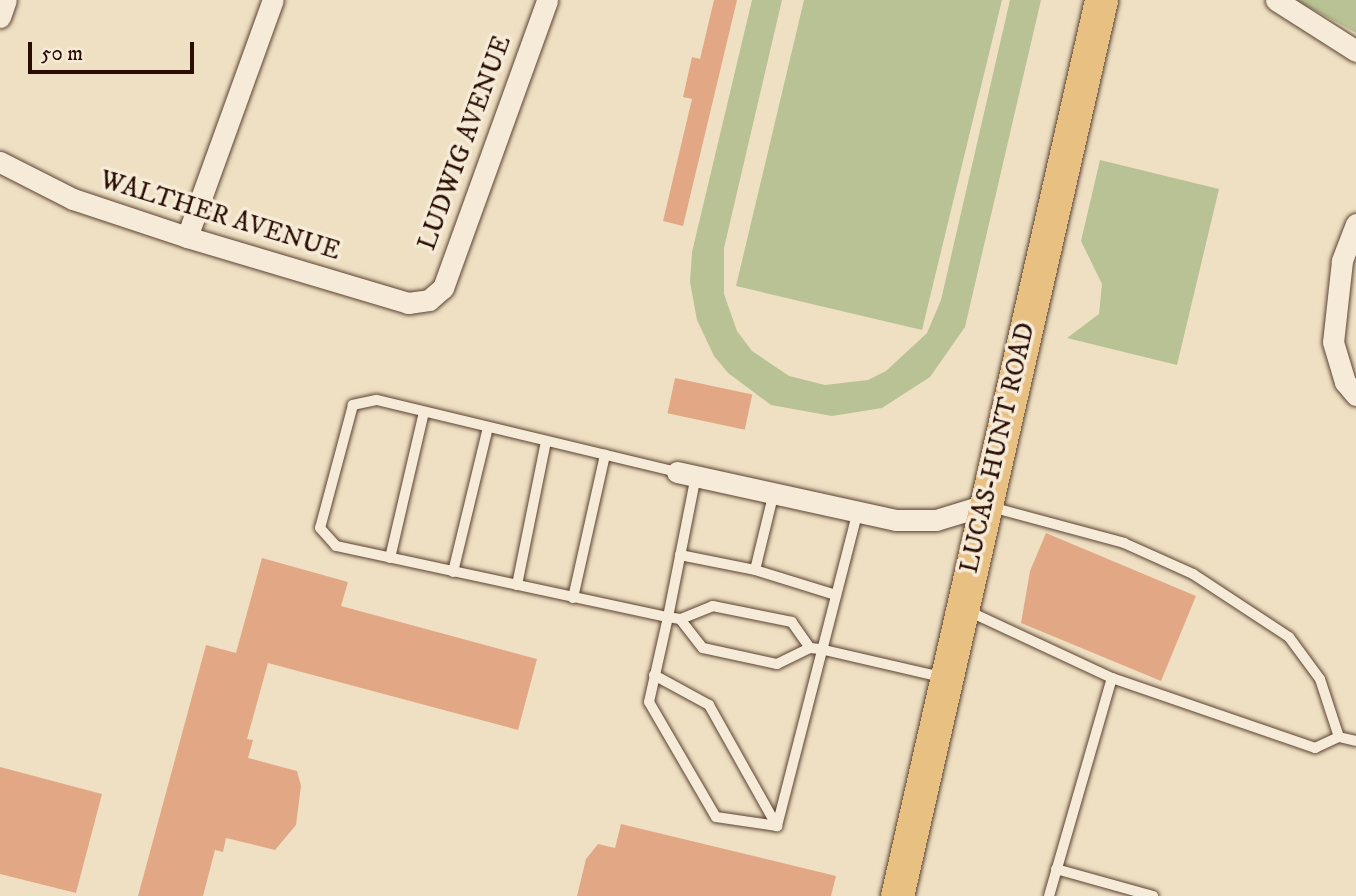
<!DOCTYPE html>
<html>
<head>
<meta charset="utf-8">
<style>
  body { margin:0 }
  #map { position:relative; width:1356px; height:896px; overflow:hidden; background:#efe0c3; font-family:"IM FELL DW Pica",serif }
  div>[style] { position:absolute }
  .green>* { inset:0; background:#b9c294 }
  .building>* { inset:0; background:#e2a886; transform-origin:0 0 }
  .roads { filter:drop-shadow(0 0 2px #5b4232) drop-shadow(0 0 2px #5b4232) }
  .lane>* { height:10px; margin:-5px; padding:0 5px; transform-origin:5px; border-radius:5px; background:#f5ebd8 }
  .street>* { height:21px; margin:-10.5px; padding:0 10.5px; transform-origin:10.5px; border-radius:10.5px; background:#f5ebd8 }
  .primary>* { height:33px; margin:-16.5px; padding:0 16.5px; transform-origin:16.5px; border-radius:16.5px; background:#e8c082 }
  span { translate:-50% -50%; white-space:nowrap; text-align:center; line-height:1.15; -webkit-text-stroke:7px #f5ebd8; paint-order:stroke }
  .street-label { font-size:26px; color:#2a0d01 }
  .scale { position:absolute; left:28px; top:42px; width:166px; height:32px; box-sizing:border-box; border:4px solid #2a0d01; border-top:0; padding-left:9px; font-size:21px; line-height:24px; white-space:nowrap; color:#2a0d01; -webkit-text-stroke:5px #f5ebd8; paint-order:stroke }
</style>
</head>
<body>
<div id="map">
  <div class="green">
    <div style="clip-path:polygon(752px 0,782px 0,724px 248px,724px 294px,737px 331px,752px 351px,789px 376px,825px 385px,868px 380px,886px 371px,927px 333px,941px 300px,1010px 0,1041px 0,965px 327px,930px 377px,882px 408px,832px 416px,771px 405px,728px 373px,714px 356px,697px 320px,690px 282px,692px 252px)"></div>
    <div style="clip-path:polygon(804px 0,1002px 0,922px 330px,736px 286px)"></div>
    <div style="clip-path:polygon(1296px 0,1356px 0,1356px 33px,1349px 29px)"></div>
    <div style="clip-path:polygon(1100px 160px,1219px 189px,1177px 365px,1067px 338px,1099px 314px,1102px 284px,1081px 241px)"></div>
  </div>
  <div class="building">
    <div style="clip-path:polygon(714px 0,737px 0,683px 226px,663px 221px,692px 99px,683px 97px,692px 57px,700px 59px)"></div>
    <div style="left:675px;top:378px;width:79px;height:36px;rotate:12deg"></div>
    <div style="clip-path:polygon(1046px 533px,1196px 596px,1161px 681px,1021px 623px,1030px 571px)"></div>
    <div style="clip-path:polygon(262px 558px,348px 582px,341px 606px,537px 659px,518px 730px,268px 663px,247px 739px,253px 740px,248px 758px,297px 771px,301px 786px,296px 825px,275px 850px,226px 838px,223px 852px,215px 850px,203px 896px,138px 896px,206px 645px,236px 653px)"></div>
    <div style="clip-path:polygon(0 767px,102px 794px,76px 893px,0 874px)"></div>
    <div style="clip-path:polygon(621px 824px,836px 876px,831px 896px,577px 896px,586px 859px,598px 844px,615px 848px)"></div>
  </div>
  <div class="roads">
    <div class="lane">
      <div style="left:677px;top:472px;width:309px;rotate:-166.5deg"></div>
      <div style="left:376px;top:400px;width:24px;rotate:168deg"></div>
      <div style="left:353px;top:405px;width:127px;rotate:105deg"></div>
      <div style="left:320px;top:528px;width:24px;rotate:48deg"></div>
      <div style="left:336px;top:546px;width:340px;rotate:12.1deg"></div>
      <div style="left:668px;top:617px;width:144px;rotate:-78.8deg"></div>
      <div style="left:774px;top:492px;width:80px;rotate:103.7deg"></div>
      <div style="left:755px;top:570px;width:85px;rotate:17.2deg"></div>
      <div style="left:991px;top:507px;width:138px;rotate:15.1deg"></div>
      <div style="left:1124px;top:543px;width:76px;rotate:24.2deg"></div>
      <div style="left:1193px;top:574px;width:115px;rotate:33.3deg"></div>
      <div style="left:1289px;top:637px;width:52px;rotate:53.6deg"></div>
      <div style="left:1320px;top:679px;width:61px;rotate:71.9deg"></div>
      <div style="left:1339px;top:737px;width:17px;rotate:13deg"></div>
      <div style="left:680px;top:555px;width:76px;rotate:11.3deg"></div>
      <div style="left:390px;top:558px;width:150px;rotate:-76.9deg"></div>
      <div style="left:453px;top:572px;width:149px;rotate:-76.4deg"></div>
      <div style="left:517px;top:585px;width:147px;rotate:-78.6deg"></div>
      <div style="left:573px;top:598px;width:147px;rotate:-77.4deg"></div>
      <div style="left:966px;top:610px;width:161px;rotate:25deg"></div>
      <div style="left:680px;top:619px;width:37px;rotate:52deg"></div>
      <div style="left:703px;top:648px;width:76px;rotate:12.2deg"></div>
      <div style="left:777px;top:664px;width:37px;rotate:-26deg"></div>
      <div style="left:810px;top:648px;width:10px;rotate:6deg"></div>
      <div style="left:820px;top:649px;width:124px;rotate:13deg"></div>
      <div style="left:810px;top:648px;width:32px;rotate:-125deg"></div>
      <div style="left:792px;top:622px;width:81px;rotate:-168.6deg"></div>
      <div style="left:713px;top:606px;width:35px;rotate:158deg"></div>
      <div style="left:680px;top:619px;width:12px;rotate:-171deg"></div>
      <div style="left:668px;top:617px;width:87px;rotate:102.6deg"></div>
      <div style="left:649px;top:702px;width:133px;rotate:59.8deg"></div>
      <div style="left:716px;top:817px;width:62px;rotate:8.4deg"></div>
      <div style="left:777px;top:826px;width:325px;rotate:-75.6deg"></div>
      <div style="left:654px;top:675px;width:63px;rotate:28.6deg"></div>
      <div style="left:709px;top:705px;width:139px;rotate:60.7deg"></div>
      <div style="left:1056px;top:869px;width:101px;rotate:15.6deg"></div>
      <div style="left:1049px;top:896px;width:227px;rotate:-73.9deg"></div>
      <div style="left:1112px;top:678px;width:215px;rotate:19deg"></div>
      <div style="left:1315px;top:748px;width:26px;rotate:-25deg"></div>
    </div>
    <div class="street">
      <div style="left:1276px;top:0;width:95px;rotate:32.5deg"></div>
      <div style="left:0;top:17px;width:18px;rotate:-71deg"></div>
      <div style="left:0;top:162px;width:82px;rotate:26.9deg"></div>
      <div style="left:73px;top:199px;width:120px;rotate:18.4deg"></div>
      <div style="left:187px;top:237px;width:231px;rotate:16.6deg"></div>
      <div style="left:408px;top:303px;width:21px;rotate:-8deg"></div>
      <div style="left:429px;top:300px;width:18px;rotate:-41deg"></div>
      <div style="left:443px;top:288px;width:306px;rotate:-70.1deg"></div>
      <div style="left:1356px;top:224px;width:40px;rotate:111deg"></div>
      <div style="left:1342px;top:261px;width:81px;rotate:96.3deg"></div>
      <div style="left:1333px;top:342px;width:42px;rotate:73.3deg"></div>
      <div style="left:1345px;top:382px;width:17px;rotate:50deg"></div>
      <div style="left:187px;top:237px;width:252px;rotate:-70.1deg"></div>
      <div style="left:677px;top:472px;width:224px;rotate:12.4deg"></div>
      <div style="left:896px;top:520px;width:40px"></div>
      <div style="left:936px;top:520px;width:51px;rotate:-17deg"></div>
    </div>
    <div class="primary">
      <div style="left:897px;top:896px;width:919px;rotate:-77.17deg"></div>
    </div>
  </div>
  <div class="street-label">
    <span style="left:465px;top:143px;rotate:-70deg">LUDWIG AVENUE</span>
    <span style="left:220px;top:216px;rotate:17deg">WALTHER AVENUE</span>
    <span style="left:998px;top:448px;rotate:-77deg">LUCAS-HUNT ROAD</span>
  </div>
  <div class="scale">50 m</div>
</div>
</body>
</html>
